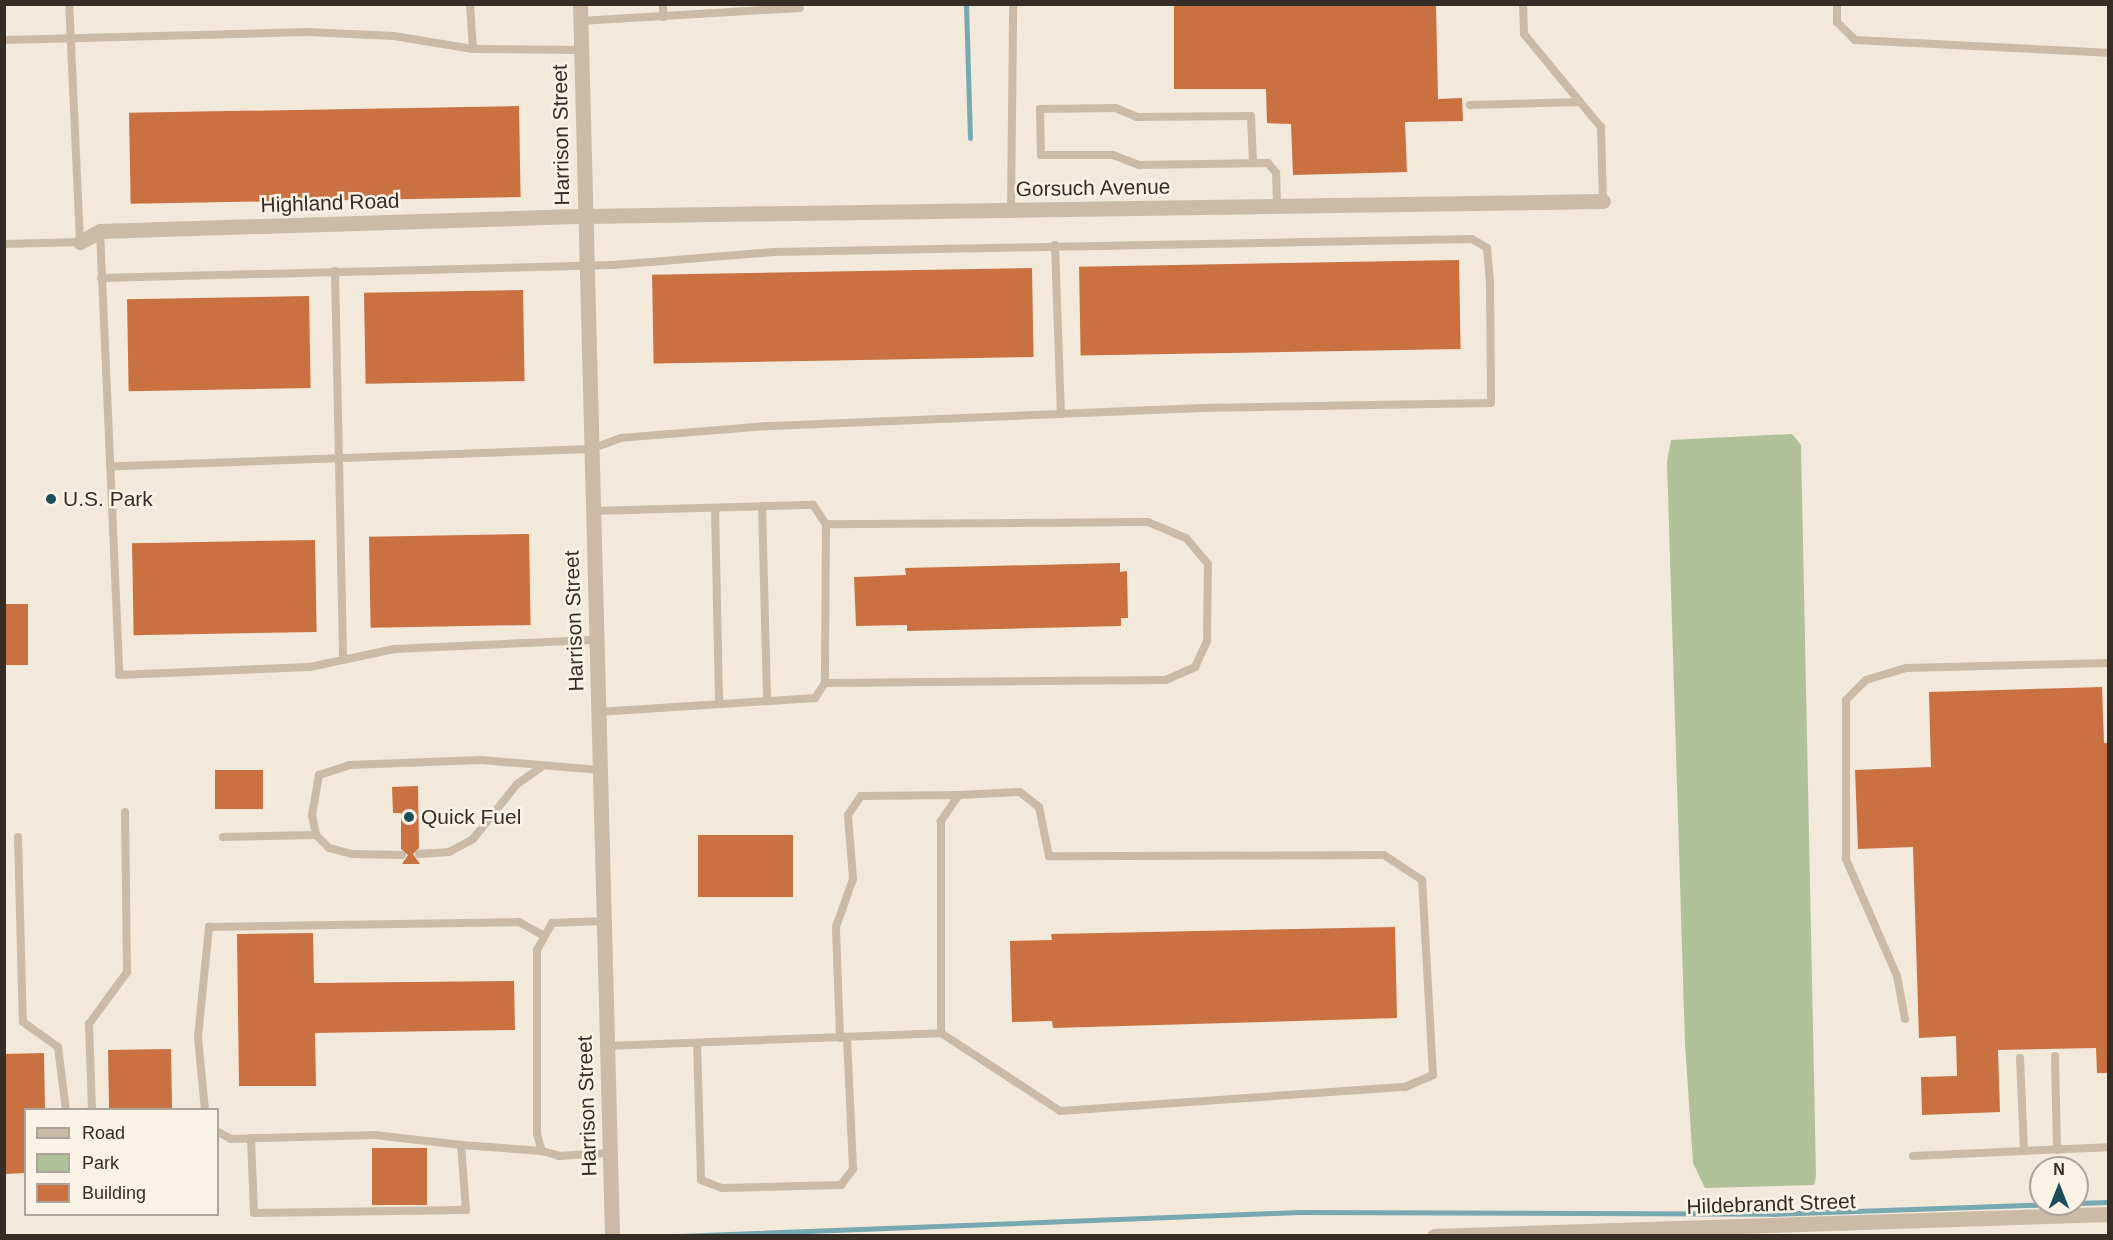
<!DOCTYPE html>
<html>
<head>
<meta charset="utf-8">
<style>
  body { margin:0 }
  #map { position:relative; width:2113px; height:1240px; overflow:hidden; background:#f2e9da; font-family:Helvetica,sans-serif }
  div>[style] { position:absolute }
  .green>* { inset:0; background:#b0c19a }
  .stream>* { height:5px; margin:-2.5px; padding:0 2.5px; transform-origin:2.5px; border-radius:2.5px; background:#78a8b0 }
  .building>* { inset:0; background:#c97141; transform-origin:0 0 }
  .service>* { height:8px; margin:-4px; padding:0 4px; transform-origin:4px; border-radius:4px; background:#cabaa6 }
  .minor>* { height:15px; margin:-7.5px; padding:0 7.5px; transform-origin:7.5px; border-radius:7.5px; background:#cabaa6 }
  .tertiary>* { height:15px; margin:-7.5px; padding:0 7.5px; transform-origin:7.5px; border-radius:7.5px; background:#cabaa6 }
  .dots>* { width:16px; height:16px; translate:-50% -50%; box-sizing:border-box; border:3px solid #faf3e6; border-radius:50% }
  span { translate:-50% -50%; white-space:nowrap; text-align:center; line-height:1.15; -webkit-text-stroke:5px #faf3e6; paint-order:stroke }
  .street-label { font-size:21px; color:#362d27 }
  .poi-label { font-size:21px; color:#362d27 }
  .left { translate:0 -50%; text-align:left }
  .frame { position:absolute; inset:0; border:6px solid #362d27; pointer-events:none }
  .legend { position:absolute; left:24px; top:1108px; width:195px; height:108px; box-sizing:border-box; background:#faf3e6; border:2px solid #aca49a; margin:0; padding:8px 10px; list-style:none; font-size:18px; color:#362d27 }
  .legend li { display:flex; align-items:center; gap:12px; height:30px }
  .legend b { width:30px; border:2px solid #aca49a }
  .north { position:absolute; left:2029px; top:1156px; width:60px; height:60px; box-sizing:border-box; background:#faf3e6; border:2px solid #aca49a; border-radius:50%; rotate:0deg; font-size:16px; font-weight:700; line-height:24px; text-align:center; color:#362d27 }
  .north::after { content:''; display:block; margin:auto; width:21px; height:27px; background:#1b4e59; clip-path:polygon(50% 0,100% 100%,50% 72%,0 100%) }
</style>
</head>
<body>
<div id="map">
  <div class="green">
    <div style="clip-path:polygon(1792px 434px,1801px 445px,1816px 1176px,1814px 1185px,1705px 1188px,1693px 1163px,1685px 1044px,1667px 461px,1671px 440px)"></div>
  </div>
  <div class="stream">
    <div style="left:966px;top:4px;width:134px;rotate:88.3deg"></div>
    <div style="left:2077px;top:1203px;width:31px;rotate:-2deg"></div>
    <div style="left:678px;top:1236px;width:621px;rotate:-2.21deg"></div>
    <div style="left:1299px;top:1212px;width:473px;rotate:0.2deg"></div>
    <div style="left:1772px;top:1214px;width:283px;rotate:-2deg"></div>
  </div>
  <div class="building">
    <div style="clip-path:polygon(1174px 4px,1436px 4px,1438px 99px,1462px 98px,1463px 121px,1405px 122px,1407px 172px,1293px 175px,1291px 124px,1267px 123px,1266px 89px,1174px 89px)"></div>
    <div style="left:519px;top:106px;width:91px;height:390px;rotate:89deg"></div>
    <div style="left:1459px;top:260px;width:89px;height:380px;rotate:89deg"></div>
    <div style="left:1032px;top:268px;width:89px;height:380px;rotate:89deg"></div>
    <div style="left:523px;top:290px;width:91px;height:159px;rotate:89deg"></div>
    <div style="left:309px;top:296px;width:92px;height:182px;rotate:89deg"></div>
    <div style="left:529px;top:534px;width:91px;height:160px;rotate:89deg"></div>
    <div style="left:315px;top:540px;width:92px;height:183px;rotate:89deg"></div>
    <div style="clip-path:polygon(1120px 563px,1120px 572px,1127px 571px,1128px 618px,1121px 618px,1121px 626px,907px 631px,907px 625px,856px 626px,854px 577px,906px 575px,905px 568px)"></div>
    <div style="left:4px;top:604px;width:24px;height:61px"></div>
    <div style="clip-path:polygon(2102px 687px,2104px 743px,2109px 743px,2109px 1073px,2097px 1073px,2096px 1048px,1998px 1050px,2000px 1112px,1922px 1115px,1921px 1077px,1957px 1076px,1956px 1036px,1919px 1038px,1913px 847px,1858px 849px,1855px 770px,1931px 767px,1929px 692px)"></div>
    <div style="left:215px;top:770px;width:48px;height:39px"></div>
    <div style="clip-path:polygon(418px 786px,419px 848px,413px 854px,420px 864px,402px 864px,408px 855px,401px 849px,401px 813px,393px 813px,392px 787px)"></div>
    <div style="left:698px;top:835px;width:95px;height:62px"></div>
    <div style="clip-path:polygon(1395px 927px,1397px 1018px,1053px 1028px,1052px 1021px,1012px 1022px,1010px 941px,1052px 940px,1051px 934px)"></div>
    <div style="clip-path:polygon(313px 933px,314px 983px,514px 981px,515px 1030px,315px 1033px,316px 1086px,239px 1086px,237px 934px)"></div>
    <div style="left:171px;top:1049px;width:61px;height:63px;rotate:89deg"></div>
    <div style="clip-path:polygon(44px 1053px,45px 1110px,26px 1110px,26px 1173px,4px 1174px,4px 1054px)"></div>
    <div style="left:372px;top:1148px;width:55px;height:57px"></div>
  </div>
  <div class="service">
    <div style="left:470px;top:4px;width:45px;rotate:86.2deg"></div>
    <div style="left:663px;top:4px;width:13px;rotate:90deg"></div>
    <div style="left:1523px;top:4px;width:30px;rotate:88deg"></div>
    <div style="left:1524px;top:34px;width:88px;rotate:50.5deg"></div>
    <div style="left:1837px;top:4px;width:18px;rotate:90deg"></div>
    <div style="left:1837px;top:22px;width:25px;rotate:45deg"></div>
    <div style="left:1855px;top:40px;width:253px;rotate:2.9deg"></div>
    <div style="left:580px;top:21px;width:220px;rotate:-3.4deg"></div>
    <div style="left:4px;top:40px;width:304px;rotate:-1.5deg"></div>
    <div style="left:308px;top:32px;width:86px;rotate:2.7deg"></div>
    <div style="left:394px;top:36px;width:80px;rotate:9.3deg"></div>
    <div style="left:473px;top:49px;width:108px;rotate:0.5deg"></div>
    <div style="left:1470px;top:105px;width:110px;rotate:-1.6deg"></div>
    <div style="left:1580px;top:102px;width:33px;rotate:50deg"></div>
    <div style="left:1601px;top:127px;width:74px;rotate:88.5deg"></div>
    <div style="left:1253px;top:162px;width:46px;rotate:-92.5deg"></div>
    <div style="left:1251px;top:116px;width:114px;rotate:179.5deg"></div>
    <div style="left:1137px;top:117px;width:23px;rotate:-157deg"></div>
    <div style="left:1116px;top:108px;width:76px;rotate:179.2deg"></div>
    <div style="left:1040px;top:109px;width:46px;rotate:88.8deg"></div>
    <div style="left:1041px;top:155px;width:72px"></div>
    <div style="left:1113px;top:155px;width:28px;rotate:21deg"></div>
    <div style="left:1139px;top:165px;width:129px;rotate:-0.9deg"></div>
    <div style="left:1268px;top:163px;width:13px;rotate:51deg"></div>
    <div style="left:1276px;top:173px;width:33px;rotate:88deg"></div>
    <div style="left:1011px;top:211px;width:207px;rotate:-89.4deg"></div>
    <div style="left:100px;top:231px;width:444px;rotate:87.5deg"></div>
    <div style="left:119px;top:675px;width:191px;rotate:-2.4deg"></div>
    <div style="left:310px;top:667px;width:86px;rotate:-12.1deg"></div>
    <div style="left:394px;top:649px;width:202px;rotate:-2.6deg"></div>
    <div style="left:4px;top:244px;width:76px;rotate:-1.5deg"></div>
    <div style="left:80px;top:242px;width:238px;rotate:-92.6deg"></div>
    <div style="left:1055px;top:245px;width:169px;rotate:88deg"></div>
    <div style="left:335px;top:271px;width:389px;rotate:88.8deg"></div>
    <div style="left:101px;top:278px;width:512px;rotate:-1.45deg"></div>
    <div style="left:613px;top:265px;width:161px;rotate:-4.6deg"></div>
    <div style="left:773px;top:252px;width:699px;rotate:-1.07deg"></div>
    <div style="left:1472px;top:239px;width:17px;rotate:31deg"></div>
    <div style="left:1487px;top:248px;width:37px;rotate:85deg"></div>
    <div style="left:1490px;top:285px;width:118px;rotate:89.5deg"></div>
    <div style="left:1491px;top:403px;width:290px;rotate:179deg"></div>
    <div style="left:1201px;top:408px;width:435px;rotate:177.6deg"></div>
    <div style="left:766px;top:426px;width:145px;rotate:175.3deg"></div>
    <div style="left:621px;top:438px;width:33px;rotate:160deg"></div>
    <div style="left:590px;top:449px;width:480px;rotate:177.9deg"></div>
    <div style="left:762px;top:506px;width:195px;rotate:88.5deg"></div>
    <div style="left:715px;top:508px;width:196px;rotate:88.8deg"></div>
    <div style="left:592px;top:511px;width:221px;rotate:-1.6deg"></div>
    <div style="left:813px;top:505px;width:23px;rotate:56deg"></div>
    <div style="left:826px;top:524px;width:159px;rotate:90.4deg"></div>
    <div style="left:825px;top:683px;width:18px;rotate:124deg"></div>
    <div style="left:815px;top:698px;width:218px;rotate:176.3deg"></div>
    <div style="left:825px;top:683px;width:341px;rotate:-0.5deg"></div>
    <div style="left:1166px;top:680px;width:32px;rotate:-24deg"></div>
    <div style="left:1195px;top:667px;width:29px;rotate:-65deg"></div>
    <div style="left:1207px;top:641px;width:77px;rotate:-89.3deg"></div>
    <div style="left:1208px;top:564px;width:34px;rotate:-130deg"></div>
    <div style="left:1186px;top:538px;width:41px;rotate:-157.2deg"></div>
    <div style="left:1148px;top:522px;width:322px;rotate:179.6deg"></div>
    <div style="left:18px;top:837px;width:185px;rotate:88.5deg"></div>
    <div style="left:23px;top:1022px;width:43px;rotate:35.5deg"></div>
    <div style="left:58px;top:1047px;width:64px;rotate:82.8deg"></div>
    <div style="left:223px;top:837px;width:93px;rotate:-1.2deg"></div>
    <div style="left:419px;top:854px;width:30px;rotate:-4deg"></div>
    <div style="left:449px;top:852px;width:27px;rotate:-28deg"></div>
    <div style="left:473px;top:839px;width:70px;rotate:-51.3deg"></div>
    <div style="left:517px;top:784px;width:29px;rotate:-35deg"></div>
    <div style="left:402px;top:855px;width:50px;rotate:-178.9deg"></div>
    <div style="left:352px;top:854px;width:24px;rotate:-165deg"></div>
    <div style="left:329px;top:848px;width:18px;rotate:-135deg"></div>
    <div style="left:316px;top:835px;width:20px;rotate:-101deg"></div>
    <div style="left:312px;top:815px;width:41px;rotate:-80.1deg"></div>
    <div style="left:319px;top:775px;width:32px;rotate:-18deg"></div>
    <div style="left:349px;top:765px;width:132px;rotate:-2.2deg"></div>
    <div style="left:481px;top:760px;width:118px;rotate:4.8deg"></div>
    <div style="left:603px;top:921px;width:51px;rotate:177.8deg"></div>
    <div style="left:552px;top:923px;width:31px;rotate:119deg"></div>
    <div style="left:537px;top:950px;width:184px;rotate:90deg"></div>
    <div style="left:537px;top:1134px;width:18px;rotate:74deg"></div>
    <div style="left:542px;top:1151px;width:18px;rotate:16deg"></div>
    <div style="left:559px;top:1156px;width:51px;rotate:-3.4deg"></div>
    <div style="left:1905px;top:1019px;width:44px;rotate:-100.5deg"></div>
    <div style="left:1897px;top:976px;width:128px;rotate:-113.6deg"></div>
    <div style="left:1846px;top:859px;width:159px;rotate:-90deg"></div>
    <div style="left:1846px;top:700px;width:28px;rotate:-45deg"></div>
    <div style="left:1866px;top:680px;width:42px;rotate:-16.7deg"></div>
    <div style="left:1906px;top:668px;width:202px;rotate:-1.4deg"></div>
    <div style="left:840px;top:1038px;width:111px;rotate:-92.1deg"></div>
    <div style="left:836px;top:927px;width:51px;rotate:-70.5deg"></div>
    <div style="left:853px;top:879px;width:64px;rotate:-94.5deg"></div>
    <div style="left:848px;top:815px;width:23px;rotate:-56deg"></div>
    <div style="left:861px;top:796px;width:98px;rotate:-0.6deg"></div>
    <div style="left:697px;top:1043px;width:137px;rotate:88.3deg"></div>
    <div style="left:701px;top:1180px;width:22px;rotate:21deg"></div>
    <div style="left:722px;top:1188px;width:119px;rotate:-1.4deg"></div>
    <div style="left:841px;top:1185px;width:20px;rotate:-53deg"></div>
    <div style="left:853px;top:1169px;width:132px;rotate:-92.6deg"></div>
    <div style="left:607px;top:1046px;width:334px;rotate:-2.2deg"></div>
    <div style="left:941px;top:1033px;width:142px;rotate:33.2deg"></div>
    <div style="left:1060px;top:1111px;width:346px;rotate:-4deg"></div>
    <div style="left:1405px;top:1087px;width:30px;rotate:-23deg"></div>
    <div style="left:1433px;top:1075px;width:195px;rotate:-93.2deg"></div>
    <div style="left:1422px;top:880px;width:45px;rotate:-146.7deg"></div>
    <div style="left:1384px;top:855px;width:335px;rotate:179.8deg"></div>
    <div style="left:1049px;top:856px;width:50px;rotate:-101.5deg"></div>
    <div style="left:1039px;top:807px;width:24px;rotate:-142deg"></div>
    <div style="left:1020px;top:792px;width:61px;rotate:177.2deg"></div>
    <div style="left:959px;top:795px;width:32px;rotate:125deg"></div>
    <div style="left:941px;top:821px;width:212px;rotate:90deg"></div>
    <div style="left:2055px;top:1056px;width:94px;rotate:88.8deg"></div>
    <div style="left:2020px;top:1058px;width:93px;rotate:87.5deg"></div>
    <div style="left:92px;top:1110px;width:86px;rotate:-92deg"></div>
    <div style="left:89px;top:1024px;width:64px;rotate:-53.8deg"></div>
    <div style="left:127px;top:972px;width:160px;rotate:-90.7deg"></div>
    <div style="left:205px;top:1110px;width:73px;rotate:-95.5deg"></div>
    <div style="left:198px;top:1037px;width:111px;rotate:-84.3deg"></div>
    <div style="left:209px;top:927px;width:310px;rotate:-0.9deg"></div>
    <div style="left:519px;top:922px;width:26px;rotate:29deg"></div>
    <div style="left:218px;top:1132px;width:15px;rotate:28deg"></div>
    <div style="left:231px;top:1139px;width:144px;rotate:-1.6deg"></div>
    <div style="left:375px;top:1135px;width:87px;rotate:6.6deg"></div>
    <div style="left:251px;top:1138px;width:75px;rotate:87.7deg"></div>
    <div style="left:254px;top:1213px;width:212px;rotate:-0.8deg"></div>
    <div style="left:466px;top:1210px;width:65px;rotate:-94.4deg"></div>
    <div style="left:461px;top:1145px;width:81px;rotate:4.2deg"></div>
    <div style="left:1913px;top:1156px;width:195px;rotate:-2.6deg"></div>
  </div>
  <div class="minor">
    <div style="left:580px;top:4px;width:1232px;rotate:88.51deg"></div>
    <div style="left:80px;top:242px;width:23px;rotate:-29deg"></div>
    <div style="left:100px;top:231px;width:484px;rotate:-1.8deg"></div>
    <div style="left:584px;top:216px;width:1019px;rotate:-0.84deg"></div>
  </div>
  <div class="tertiary">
    <div style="left:1434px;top:1236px;width:674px;rotate:-1.87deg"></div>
  </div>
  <div class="dots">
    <div style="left:51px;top:499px;background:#1b4e59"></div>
    <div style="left:409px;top:817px;background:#1b4e59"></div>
  </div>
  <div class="street-label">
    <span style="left:561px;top:135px;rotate:-91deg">Harrison Street</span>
    <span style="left:1093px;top:188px;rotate:-1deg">Gorsuch Avenue</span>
    <span style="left:330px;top:203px;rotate:-2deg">Highland Road</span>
    <span style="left:574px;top:621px;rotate:-92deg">Harrison Street</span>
    <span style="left:587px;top:1106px;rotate:-92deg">Harrison Street</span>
    <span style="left:1771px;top:1204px;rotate:-2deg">Hildebrandt Street</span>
  </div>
  <div class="poi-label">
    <span class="left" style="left:63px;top:499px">U.S. Park</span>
    <span class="left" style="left:421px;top:817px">Quick Fuel</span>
  </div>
  <div class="frame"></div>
  <ul class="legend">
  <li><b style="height:8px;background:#cabaa6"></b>Road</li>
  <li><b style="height:16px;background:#b0c19a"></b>Park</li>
  <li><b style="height:16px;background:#c97141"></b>Building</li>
  </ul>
  <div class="north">N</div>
</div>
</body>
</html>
